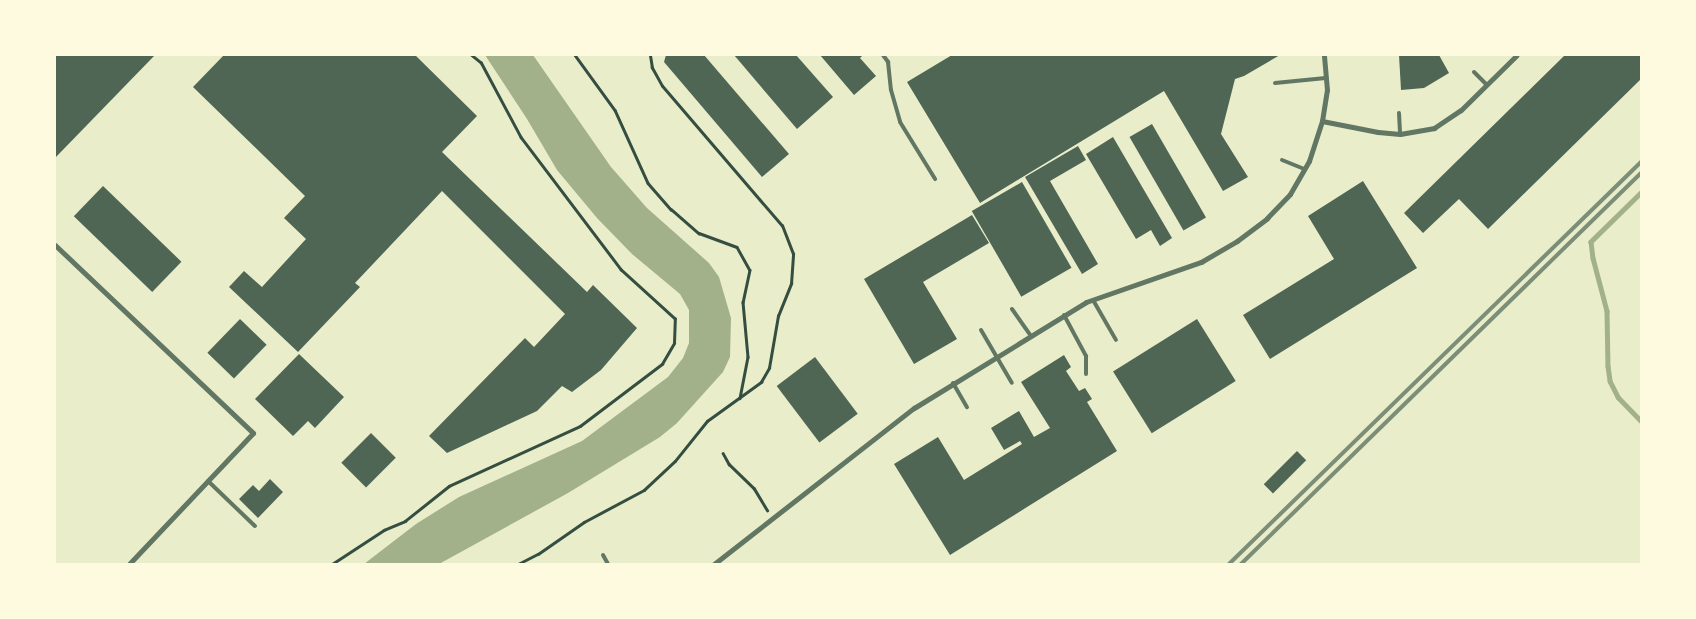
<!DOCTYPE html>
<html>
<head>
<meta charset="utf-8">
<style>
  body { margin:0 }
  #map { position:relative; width:1696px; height:619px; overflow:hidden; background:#e9edc9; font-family:Inter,sans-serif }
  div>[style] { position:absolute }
  .water>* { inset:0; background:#a3b18a }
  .stream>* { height:4.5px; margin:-2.25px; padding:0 2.25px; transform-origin:2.25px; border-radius:2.25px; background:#a3b18a }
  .building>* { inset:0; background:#4f6655; transform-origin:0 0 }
  .path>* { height:2.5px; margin:-1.25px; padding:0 1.25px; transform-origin:1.25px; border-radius:1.25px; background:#344e41 }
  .service>* { height:4px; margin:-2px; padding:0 2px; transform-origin:2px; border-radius:2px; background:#617663 }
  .minor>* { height:5px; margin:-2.5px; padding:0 2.5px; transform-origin:2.5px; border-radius:2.5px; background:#617663 }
  .rail>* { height:4px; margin:-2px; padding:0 2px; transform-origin:2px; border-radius:2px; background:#7c8e77 }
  span { translate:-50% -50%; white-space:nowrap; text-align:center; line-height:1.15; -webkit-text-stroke:4.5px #fefae0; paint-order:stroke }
  .frame { position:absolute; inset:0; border:56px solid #fefae0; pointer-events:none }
</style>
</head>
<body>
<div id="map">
  <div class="water">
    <div style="clip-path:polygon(485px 55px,533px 55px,611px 167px,647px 208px,709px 263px,719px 277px,731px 318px,730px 357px,723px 372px,677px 423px,660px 437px,568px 493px,439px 564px,364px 564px,416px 524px,459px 497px,582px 441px,668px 377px,683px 358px,689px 343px,689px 310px,680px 294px,632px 254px,597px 218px,557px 170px,527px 119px)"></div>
  </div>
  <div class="stream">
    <div style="left:1641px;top:193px;width:70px;rotate:135.6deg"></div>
    <div style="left:1591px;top:242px;width:16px;rotate:83deg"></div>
    <div style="left:1593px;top:258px;width:55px;rotate:75.2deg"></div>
    <div style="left:1607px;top:311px;width:55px;rotate:89deg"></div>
    <div style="left:1608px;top:366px;width:15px;rotate:82deg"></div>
    <div style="left:1610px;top:381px;width:18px;rotate:63deg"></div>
    <div style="left:1618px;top:397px;width:33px;rotate:46deg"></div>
  </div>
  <div class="building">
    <div style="clip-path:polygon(55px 55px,155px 55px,55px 158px)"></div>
    <div style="clip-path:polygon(224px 55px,415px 55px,477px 116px,442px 152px,587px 292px,593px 285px,637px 328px,601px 370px,572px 392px,562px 386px,537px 411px,447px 453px,429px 436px,525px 338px,534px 347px,565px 314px,442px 191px,355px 283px,360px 287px,298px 352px,229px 287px,244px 271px,262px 287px,306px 239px,284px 218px,305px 196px,193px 87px)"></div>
    <div style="clip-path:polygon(666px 55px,704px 55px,789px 154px,762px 177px,664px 62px)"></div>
    <div style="clip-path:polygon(734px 55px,796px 55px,833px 97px,797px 129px)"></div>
    <div style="clip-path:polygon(820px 55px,863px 55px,860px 58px,876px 76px,854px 95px)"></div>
    <div style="clip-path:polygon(952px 55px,1280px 55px,1244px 76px,1235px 79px,1221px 134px,1248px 177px,1223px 191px,1164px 91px,980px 203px,907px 82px)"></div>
    <div style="clip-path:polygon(1399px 55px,1439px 55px,1449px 73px,1424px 88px,1401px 90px)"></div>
    <div style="clip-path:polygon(1565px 55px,1641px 55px,1641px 79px,1488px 229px,1459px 199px,1423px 233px,1404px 213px)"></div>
    <div style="left:1152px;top:124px;width:108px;height:26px;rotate:60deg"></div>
    <div style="clip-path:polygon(1113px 137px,1172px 238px,1160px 246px,1151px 230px,1136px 239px,1086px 154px)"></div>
    <div style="clip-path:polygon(1078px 146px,1086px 160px,1050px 181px,1098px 264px,1082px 274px,1025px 177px)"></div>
    <div style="clip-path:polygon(1363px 181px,1417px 268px,1270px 359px,1243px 315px,1334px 259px,1308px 216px)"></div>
    <div style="left:1022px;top:182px;width:99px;height:58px;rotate:60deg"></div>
    <div style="left:103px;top:186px;width:109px;height:42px;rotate:44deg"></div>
    <div style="clip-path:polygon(972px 215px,989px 243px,923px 282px,957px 339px,914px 364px,864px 279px)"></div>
    <div style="left:240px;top:319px;width:37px;height:47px;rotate:44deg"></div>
    <div style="left:1197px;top:319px;width:73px;height:99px;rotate:58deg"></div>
    <div style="clip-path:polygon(299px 354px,344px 397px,315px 428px,308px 421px,293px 436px,255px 399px)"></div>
    <div style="clip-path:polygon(1064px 355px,1071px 367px,1066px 371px,1079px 391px,1085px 388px,1092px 399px,1087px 402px,1117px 451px,950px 555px,894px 464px,938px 437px,964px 480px,1022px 444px,1020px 441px,1004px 450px,991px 428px,1019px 411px,1034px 437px,1050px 428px,1021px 382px)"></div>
    <div style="left:815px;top:357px;width:71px;height:48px;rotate:53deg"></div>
    <div style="left:371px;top:433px;width:35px;height:42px;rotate:45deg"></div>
    <div style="left:1297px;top:451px;width:13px;height:47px;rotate:45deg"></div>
    <div style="clip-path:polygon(270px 479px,283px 492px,258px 518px,239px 499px,253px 485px,259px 491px)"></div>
  </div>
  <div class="path">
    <div style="left:575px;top:55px;width:68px;rotate:54deg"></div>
    <div style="left:615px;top:110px;width:80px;rotate:65.7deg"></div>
    <div style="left:648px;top:183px;width:35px;rotate:49deg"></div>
    <div style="left:671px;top:209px;width:37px;rotate:41deg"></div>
    <div style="left:699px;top:233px;width:40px;rotate:20.2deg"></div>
    <div style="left:737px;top:247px;width:26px;rotate:61deg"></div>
    <div style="left:750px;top:270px;width:33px;rotate:102deg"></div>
    <div style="left:743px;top:302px;width:55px;rotate:84.8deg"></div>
    <div style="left:748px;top:357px;width:42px;rotate:101deg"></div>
    <div style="left:723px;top:453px;width:13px;rotate:61deg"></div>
    <div style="left:729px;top:464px;width:35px;rotate:44deg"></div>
    <div style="left:754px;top:488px;width:26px;rotate:59deg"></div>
    <div style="left:332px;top:564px;width:62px;rotate:-33.2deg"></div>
    <div style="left:384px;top:530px;width:23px;rotate:-23deg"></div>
    <div style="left:405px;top:521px;width:56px;rotate:-38.5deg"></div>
    <div style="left:449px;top:486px;width:144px;rotate:-24.6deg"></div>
    <div style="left:580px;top:426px;width:103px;rotate:-37.1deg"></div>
    <div style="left:662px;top:364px;width:24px;rotate:-60deg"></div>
    <div style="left:674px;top:343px;width:24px;rotate:-88deg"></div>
    <div style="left:675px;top:319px;width:73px;rotate:-137.8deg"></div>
    <div style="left:621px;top:270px;width:166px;rotate:-127.1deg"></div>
    <div style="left:521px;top:138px;width:85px;rotate:-118.1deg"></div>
    <div style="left:481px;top:63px;width:13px;rotate:-141deg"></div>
    <div style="left:518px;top:564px;width:22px;rotate:-27deg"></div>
    <div style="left:538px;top:554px;width:56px;rotate:-34.8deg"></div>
    <div style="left:584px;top:522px;width:68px;rotate:-28.1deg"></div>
    <div style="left:644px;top:490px;width:42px;rotate:-43.1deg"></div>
    <div style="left:675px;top:461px;width:51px;rotate:-51.3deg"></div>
    <div style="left:707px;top:421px;width:67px;rotate:-35.8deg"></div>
    <div style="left:761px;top:382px;width:16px;rotate:-60deg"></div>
    <div style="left:769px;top:368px;width:53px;rotate:-80.2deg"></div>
    <div style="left:778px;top:316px;width:35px;rotate:-68deg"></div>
    <div style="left:791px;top:284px;width:30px;rotate:-86deg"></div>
    <div style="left:793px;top:254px;width:30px;rotate:-111deg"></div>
    <div style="left:782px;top:226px;width:184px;rotate:-130.6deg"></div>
    <div style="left:662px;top:86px;width:21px;rotate:-119deg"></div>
    <div style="left:652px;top:68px;width:13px;rotate:-99deg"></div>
  </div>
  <div class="service">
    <div style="left:883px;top:55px;width:9px;rotate:54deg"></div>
    <div style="left:888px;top:62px;width:28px;rotate:84deg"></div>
    <div style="left:891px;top:90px;width:33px;rotate:74deg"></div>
    <div style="left:900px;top:122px;width:67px;rotate:58.4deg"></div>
    <div style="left:1474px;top:72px;width:18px;rotate:45deg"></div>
    <div style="left:1275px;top:83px;width:51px;rotate:-5.6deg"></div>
    <div style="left:1399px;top:113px;width:21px;rotate:87deg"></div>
    <div style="left:1282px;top:160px;width:24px;rotate:22deg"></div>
    <div style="left:1093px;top:300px;width:46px;rotate:60.1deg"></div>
    <div style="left:1012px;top:309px;width:32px;rotate:55deg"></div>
    <div style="left:1064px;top:315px;width:47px;rotate:61.8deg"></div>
    <div style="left:1086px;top:356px;width:18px;rotate:90deg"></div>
    <div style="left:981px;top:330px;width:61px;rotate:59.7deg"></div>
    <div style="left:953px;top:383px;width:28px;rotate:60deg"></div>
    <div style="left:208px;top:481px;width:65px;rotate:43.8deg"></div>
    <div style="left:603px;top:555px;width:10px;rotate:61deg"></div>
  </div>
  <div class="minor">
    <div style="left:1322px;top:121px;width:57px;rotate:11.1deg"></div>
    <div style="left:1378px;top:132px;width:22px;rotate:5deg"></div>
    <div style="left:1400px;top:134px;width:35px;rotate:-10deg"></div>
    <div style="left:1434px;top:128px;width:32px;rotate:-34deg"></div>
    <div style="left:1461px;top:110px;width:78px;rotate:-44.5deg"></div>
    <div style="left:55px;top:245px;width:273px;rotate:43.5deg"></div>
    <div style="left:253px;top:433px;width:180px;rotate:133.4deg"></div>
    <div style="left:714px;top:564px;width:254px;rotate:-38deg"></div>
    <div style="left:914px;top:408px;width:202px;rotate:-31.6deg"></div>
    <div style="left:1086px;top:302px;width:122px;rotate:-19.2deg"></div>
    <div style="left:1201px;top:262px;width:42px;rotate:-30.3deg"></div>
    <div style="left:1237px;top:241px;width:38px;rotate:-37deg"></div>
    <div style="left:1267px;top:218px;width:33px;rotate:-46deg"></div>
    <div style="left:1290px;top:194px;width:38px;rotate:-60deg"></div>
    <div style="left:1309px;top:161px;width:42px;rotate:-72deg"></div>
    <div style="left:1322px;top:121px;width:31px;rotate:-81deg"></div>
    <div style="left:1327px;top:90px;width:35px;rotate:-95deg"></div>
  </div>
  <div class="rail">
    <div style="left:1229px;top:564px;width:576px;rotate:-44.3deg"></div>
    <div style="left:1241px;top:564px;width:559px;rotate:-44.35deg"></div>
  </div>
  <div class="frame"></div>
</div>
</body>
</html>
